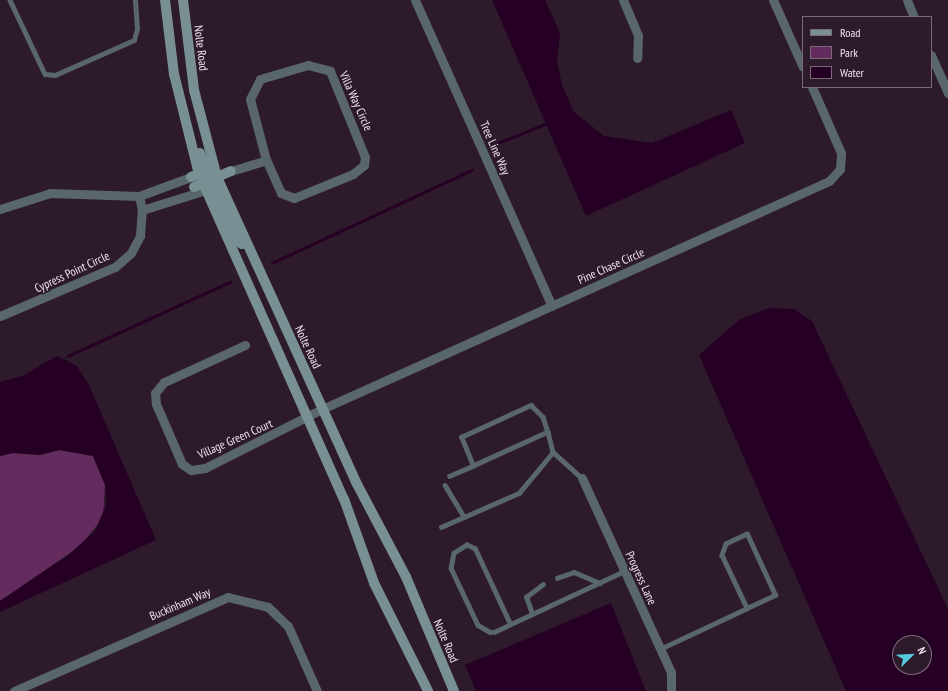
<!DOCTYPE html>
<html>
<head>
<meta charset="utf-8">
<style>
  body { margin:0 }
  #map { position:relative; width:948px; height:691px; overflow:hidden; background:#2d1b2b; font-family:"PT Sans Narrow",sans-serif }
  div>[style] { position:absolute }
  .green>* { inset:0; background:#632b5e }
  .water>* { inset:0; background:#260024 }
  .stream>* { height:2.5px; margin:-1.25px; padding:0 1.25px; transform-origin:1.25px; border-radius:1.25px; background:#260024 }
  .lane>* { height:4.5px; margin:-2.25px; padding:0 2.25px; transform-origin:2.25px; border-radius:2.25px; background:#59676a }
  .street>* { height:9px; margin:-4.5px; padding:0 4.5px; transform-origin:4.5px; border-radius:4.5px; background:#59676a }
  .secondary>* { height:10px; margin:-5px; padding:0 5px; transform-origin:5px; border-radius:5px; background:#788f93 }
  span { translate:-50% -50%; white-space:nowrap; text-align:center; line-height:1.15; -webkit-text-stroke:3.5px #2d1b2b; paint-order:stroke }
  .street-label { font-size:12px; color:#efe3ed }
  .legend { position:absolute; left:802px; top:16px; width:130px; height:72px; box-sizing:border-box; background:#2d1b2b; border:1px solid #7b6b79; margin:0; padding:5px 7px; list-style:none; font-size:12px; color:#efe3ed }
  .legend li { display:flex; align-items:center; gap:8px; height:20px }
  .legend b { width:20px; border:1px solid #7b6b79 }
  .north { position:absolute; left:892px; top:635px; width:40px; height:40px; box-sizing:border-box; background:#2d1b2b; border:1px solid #7b6b79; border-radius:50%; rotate:66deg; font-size:11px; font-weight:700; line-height:16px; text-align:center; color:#efe3ed }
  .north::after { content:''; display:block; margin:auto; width:14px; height:18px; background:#54cadc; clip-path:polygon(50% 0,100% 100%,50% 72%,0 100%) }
</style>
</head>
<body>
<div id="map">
  <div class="green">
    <div style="clip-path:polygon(59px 450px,93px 456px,105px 485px,103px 518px,80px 546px,0 601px,0 456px,13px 453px,40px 455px)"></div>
  </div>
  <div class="water">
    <div style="clip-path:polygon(492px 0,545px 0,560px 33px,557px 61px,562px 85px,574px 112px,604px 136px,652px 143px,731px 110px,745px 143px,586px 216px)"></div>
    <div style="clip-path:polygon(evenodd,769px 308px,794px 309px,812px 321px,948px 609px,948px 691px,846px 691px,699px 355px,739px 320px,769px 308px,900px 643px,924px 643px,924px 667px,900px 667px,900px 643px)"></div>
    <div style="clip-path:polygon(57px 356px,77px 366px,89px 385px,156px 540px,0 612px,0 601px,67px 556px,95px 531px,106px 505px,105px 485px,93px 456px,59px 450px,40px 455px,13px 453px,0 456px,0 382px,22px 376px)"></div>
    <div style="clip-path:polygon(611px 603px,646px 691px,476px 691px,465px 665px)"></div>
  </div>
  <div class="stream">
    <div style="left:498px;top:143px;width:53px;rotate:-22.2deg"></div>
    <div style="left:272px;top:263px;width:220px;rotate:-25deg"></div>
    <div style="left:68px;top:356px;width:178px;rotate:-24.6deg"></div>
  </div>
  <div class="lane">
    <div style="left:10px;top:0;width:82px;rotate:64.7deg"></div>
    <div style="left:45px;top:74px;width:10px;rotate:6deg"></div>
    <div style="left:55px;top:75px;width:86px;rotate:-23.9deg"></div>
    <div style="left:134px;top:40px;width:11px;rotate:-75deg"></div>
    <div style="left:137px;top:29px;width:29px;rotate:-94deg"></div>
    <div style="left:548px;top:432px;width:82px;rotate:155.6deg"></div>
    <div style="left:473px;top:466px;width:31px;rotate:-112deg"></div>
    <div style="left:461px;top:437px;width:77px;rotate:-24.6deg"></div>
    <div style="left:531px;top:405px;width:17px;rotate:45deg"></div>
    <div style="left:543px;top:417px;width:16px;rotate:72deg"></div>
    <div style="left:548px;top:432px;width:21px;rotate:76deg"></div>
    <div style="left:553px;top:452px;width:39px;rotate:42deg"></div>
    <div style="left:449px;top:476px;width:26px;rotate:-23deg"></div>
    <div style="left:445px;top:485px;width:37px;rotate:59deg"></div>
    <div style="left:441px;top:527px;width:85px;rotate:-23.6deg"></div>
    <div style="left:519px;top:493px;width:53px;rotate:-50.3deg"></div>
    <div style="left:557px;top:578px;width:18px;rotate:-19deg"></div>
    <div style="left:574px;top:572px;width:28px;rotate:23deg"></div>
    <div style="left:532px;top:614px;width:18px;rotate:-109deg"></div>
    <div style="left:526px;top:597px;width:21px;rotate:-37deg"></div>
    <div style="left:510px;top:624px;width:83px;rotate:-115deg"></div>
    <div style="left:475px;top:549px;width:9px;rotate:-153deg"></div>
    <div style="left:467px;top:545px;width:15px;rotate:148deg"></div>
    <div style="left:454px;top:553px;width:15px;rotate:101deg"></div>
    <div style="left:451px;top:568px;width:63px;rotate:64.7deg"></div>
    <div style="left:478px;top:625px;width:14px;rotate:30deg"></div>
    <div style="left:490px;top:632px;width:4px"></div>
    <div style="left:494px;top:632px;width:144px;rotate:-25.1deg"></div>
    <div style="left:660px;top:649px;width:96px;rotate:-25.2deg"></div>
    <div style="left:747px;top:608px;width:31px;rotate:-25deg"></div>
    <div style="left:775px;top:595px;width:67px;rotate:-114.7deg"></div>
    <div style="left:747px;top:534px;width:23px;rotate:155deg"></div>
    <div style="left:726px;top:544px;width:12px;rotate:110deg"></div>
    <div style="left:722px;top:555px;width:59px;rotate:64.7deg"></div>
  </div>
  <div class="street">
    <div style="left:415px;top:0;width:335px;rotate:65.9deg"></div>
    <div style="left:623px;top:0;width:38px;rotate:67deg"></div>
    <div style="left:638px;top:35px;width:23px;rotate:92deg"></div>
    <div style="left:773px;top:0;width:73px;rotate:65.9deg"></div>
    <div style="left:907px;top:0;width:18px;rotate:68deg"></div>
    <div style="left:931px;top:55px;width:42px;rotate:65.9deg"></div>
    <div style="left:308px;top:65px;width:23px;rotate:15deg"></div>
    <div style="left:330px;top:71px;width:93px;rotate:67.9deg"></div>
    <div style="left:365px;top:157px;width:8px;rotate:97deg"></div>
    <div style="left:364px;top:165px;width:14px;rotate:141deg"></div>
    <div style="left:353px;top:174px;width:64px;rotate:157.9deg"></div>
    <div style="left:294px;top:198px;width:14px;rotate:-159deg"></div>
    <div style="left:281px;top:193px;width:36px;rotate:-114deg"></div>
    <div style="left:266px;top:160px;width:63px;rotate:-104.7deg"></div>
    <div style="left:250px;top:99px;width:22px;rotate:-63deg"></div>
    <div style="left:260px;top:79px;width:50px;rotate:-16.3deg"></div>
    <div style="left:231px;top:171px;width:37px;rotate:-17deg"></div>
    <div style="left:0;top:209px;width:52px;rotate:-17.7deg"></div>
    <div style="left:50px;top:193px;width:89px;rotate:1.9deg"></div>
    <div style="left:139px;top:196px;width:55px;rotate:-20.1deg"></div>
    <div style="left:142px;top:210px;width:67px;rotate:-17.4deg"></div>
    <div style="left:0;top:316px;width:125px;rotate:-23.1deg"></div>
    <div style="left:115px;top:267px;width:21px;rotate:-41deg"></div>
    <div style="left:131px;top:253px;width:19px;rotate:-62deg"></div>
    <div style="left:140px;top:236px;width:26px;rotate:-86deg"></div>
    <div style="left:142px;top:210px;width:14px;rotate:-102deg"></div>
    <div style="left:245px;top:345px;width:89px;rotate:155.4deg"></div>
    <div style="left:164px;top:382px;width:14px;rotate:129deg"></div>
    <div style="left:155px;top:393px;width:11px;rotate:85deg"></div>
    <div style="left:156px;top:404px;width:65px;rotate:66.6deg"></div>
    <div style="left:182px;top:464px;width:11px;rotate:34deg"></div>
    <div style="left:191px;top:470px;width:14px;rotate:-8deg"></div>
    <div style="left:205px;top:468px;width:131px;rotate:-26.8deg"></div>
    <div style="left:322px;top:409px;width:556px;rotate:-24.21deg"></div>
    <div style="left:829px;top:181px;width:16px;rotate:-47deg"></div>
    <div style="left:840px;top:169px;width:16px;rotate:-86deg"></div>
    <div style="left:841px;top:153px;width:72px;rotate:-113.7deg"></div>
    <div style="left:582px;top:478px;width:213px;rotate:65.4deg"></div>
    <div style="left:671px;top:672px;width:19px;rotate:90deg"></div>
    <div style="left:14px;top:691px;width:234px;rotate:-23.7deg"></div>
    <div style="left:228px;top:597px;width:41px;rotate:14deg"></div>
    <div style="left:268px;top:607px;width:28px;rotate:44deg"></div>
    <div style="left:288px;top:626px;width:71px;rotate:66deg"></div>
  </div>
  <div class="secondary">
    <div style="left:165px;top:0;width:75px;rotate:83.1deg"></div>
    <div style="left:174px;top:74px;width:103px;rotate:76deg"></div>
    <div style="left:199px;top:174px;width:356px;rotate:66deg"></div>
    <div style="left:344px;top:499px;width:89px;rotate:70.3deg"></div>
    <div style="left:374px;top:583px;width:121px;rotate:63.4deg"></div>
    <div style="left:183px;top:0;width:91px;rotate:83deg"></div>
    <div style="left:194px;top:90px;width:90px;rotate:75.2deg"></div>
    <div style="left:217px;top:177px;width:337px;rotate:65.5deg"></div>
    <div style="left:357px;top:484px;width:105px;rotate:62.2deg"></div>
    <div style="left:406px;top:577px;width:124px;rotate:67.2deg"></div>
    <div style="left:200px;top:153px;width:19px;rotate:69deg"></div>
    <div style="left:207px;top:171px;width:12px;rotate:31deg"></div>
    <div style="left:191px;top:177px;width:9px;rotate:-21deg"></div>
    <div style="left:199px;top:174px;width:21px;rotate:45deg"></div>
    <div style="left:214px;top:189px;width:57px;rotate:66.1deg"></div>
    <div style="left:237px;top:241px;width:6px;rotate:31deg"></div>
    <div style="left:194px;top:187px;width:40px;rotate:-23.4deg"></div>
  </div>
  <div class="street-label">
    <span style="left:201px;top:48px;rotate:83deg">Nolte Road</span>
    <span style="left:356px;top:101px;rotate:66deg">Villa Way Circle</span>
    <span style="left:495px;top:148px;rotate:66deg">Tree Line Way</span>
    <span style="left:611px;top:266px;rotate:-24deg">Pine Chase Circle</span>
    <span style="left:72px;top:272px;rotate:-25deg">Cypress Point Circle</span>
    <span style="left:308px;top:347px;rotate:65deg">Nolte Road</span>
    <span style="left:235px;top:439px;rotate:-24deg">Village Green Court</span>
    <span style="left:641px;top:578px;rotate:65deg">Progress Lane</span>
    <span style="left:180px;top:604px;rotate:-23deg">Buckinham Way</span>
    <span style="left:446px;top:641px;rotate:67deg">Nolte Road</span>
  </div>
  <ul class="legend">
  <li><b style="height:5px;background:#788f93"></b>Road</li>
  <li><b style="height:11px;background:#632b5e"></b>Park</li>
  <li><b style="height:11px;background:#260024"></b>Water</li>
  </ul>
  <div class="north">N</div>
</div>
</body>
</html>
